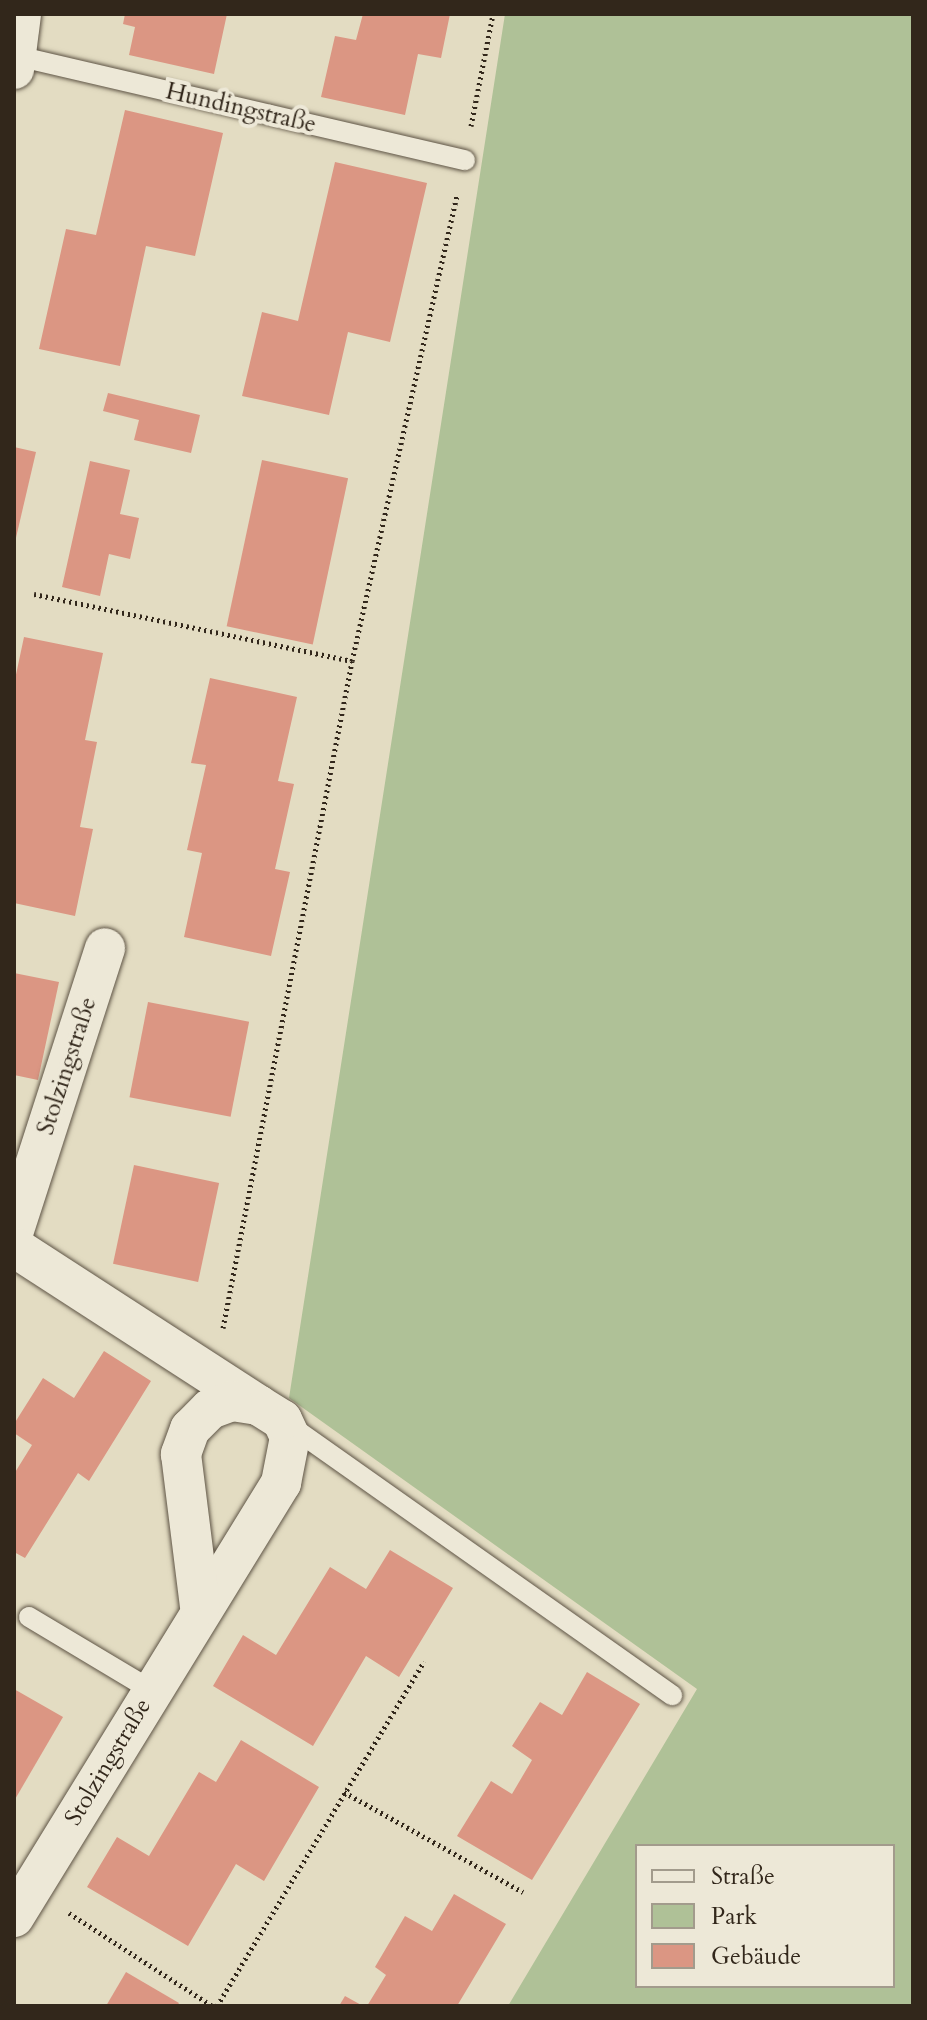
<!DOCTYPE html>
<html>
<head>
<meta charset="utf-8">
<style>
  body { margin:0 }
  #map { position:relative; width:927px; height:2020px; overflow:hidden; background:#e3dcc2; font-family:Cardo,serif }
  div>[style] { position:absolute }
  .green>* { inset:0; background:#afc197 }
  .building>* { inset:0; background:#db9683; transform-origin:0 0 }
  .path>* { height:5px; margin-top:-2.5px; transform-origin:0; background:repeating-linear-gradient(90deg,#32271b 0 2px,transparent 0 6px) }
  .roads { filter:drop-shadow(0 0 2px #5e5445) drop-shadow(0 0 2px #5e5445) }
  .service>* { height:20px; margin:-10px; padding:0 10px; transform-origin:10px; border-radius:10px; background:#ede8d7 }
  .minor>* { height:40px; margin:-20px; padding:0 20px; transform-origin:20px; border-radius:20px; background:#ede8d7 }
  span { translate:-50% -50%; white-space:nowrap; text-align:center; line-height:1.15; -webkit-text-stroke:8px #ede8d7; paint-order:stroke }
  .street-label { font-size:24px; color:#32271b }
  .frame { position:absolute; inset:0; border:16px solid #32271b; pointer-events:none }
  .legend { position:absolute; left:635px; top:1844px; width:260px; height:144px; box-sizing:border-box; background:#ede8d7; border:2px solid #a29b8c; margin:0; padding:10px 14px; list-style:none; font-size:24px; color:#32271b }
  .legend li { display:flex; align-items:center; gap:16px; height:40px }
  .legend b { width:40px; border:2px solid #a29b8c }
</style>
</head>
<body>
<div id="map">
  <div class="green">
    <div style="clip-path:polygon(evenodd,505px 14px,913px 14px,913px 2006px,508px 2006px,697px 1689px,289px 1398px,505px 14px,637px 1846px,893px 1846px,893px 1986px,637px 1986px,637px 1846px)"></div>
  </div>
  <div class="building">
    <div style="clip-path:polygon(125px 14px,227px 14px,214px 74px,129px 55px,135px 27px,123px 24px)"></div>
    <div style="clip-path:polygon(363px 14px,450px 14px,441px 58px,418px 54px,405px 115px,321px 97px,335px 36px,356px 40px)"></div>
    <div style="clip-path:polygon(125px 110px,223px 133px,195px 256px,146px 246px,120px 366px,39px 349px,66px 229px,96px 235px)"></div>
    <div style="clip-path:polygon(335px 162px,427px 183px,390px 342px,348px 332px,329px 415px,242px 396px,262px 312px,298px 321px)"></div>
    <div style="clip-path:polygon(108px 393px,200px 415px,191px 453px,134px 440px,139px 420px,103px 411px)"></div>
    <div style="clip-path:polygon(14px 447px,36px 452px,15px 542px,14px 542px)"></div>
    <div style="left:262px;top:460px;width:88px;height:170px;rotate:12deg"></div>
    <div style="clip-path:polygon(90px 461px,130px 470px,120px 514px,139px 518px,130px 559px,109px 554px,100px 596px,62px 587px)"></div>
    <div style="clip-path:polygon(24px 637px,103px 653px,85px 740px,97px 742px,80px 827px,93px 829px,75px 916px,14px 903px,14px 684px)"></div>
    <div style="clip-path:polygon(210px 678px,297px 697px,278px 781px,294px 784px,275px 869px,290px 872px,271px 956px,184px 937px,202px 853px,187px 850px,206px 765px,191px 763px)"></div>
    <div style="clip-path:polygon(14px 973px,59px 982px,38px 1080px,14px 1075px)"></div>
    <div style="left:148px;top:1002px;width:103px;height:97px;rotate:11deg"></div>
    <div style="left:134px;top:1165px;width:87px;height:101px;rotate:12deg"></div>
    <div style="clip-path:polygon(104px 1351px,151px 1381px,89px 1481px,78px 1473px,25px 1558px,14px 1552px,14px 1474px,32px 1445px,14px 1433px,14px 1424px,43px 1378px,74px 1398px)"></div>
    <div style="clip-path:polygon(390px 1550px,453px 1588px,399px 1677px,366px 1656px,313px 1746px,213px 1686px,243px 1635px,276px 1655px,330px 1567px,366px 1589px)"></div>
    <div style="clip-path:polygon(587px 1672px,640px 1704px,532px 1880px,457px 1836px,491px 1781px,512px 1794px,532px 1760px,512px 1746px,540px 1702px,562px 1715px)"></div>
    <div style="clip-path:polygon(14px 1689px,63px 1717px,14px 1801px)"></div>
    <div style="clip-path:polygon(241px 1740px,319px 1787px,264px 1881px,236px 1864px,188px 1946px,87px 1887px,117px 1837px,149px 1856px,199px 1772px,216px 1782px)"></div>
    <div style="clip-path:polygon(454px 1894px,506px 1924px,457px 2006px,367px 2006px,386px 1975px,375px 1967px,405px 1916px,432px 1931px)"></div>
    <div style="clip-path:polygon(126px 1972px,179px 2003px,177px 2006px,106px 2006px)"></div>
    <div style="clip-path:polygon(345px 1996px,363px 2006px,339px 2006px)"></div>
  </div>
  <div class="path">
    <div style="left:471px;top:126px;width:114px;rotate:-78.9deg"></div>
    <div style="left:34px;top:594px;width:325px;rotate:11.9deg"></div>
    <div style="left:223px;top:1328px;width:679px;rotate:-79.05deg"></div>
    <div style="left:352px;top:661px;width:479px;rotate:-77.3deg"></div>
    <div style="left:344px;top:1792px;width:205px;rotate:29.2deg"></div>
    <div style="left:69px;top:1913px;width:171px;rotate:33deg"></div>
    <div style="left:217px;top:2006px;width:402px;rotate:-59deg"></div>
  </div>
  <div class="roads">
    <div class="service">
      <div style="left:17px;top:56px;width:460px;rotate:13.1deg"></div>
      <div style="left:289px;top:1425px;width:469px;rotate:35.2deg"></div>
      <div style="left:29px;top:1617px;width:142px;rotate:30.9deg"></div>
    </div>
    <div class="minor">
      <div style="left:14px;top:69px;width:55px;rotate:-82.7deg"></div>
      <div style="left:14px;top:1230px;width:296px;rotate:-72.1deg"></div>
      <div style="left:14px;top:1247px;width:291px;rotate:32.9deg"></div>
      <div style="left:14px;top:1917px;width:510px;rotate:-58.4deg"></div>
      <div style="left:281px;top:1483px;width:47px;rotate:-78.9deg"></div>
      <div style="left:290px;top:1437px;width:19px;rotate:-115deg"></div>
      <div style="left:282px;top:1420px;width:28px;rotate:-148deg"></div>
      <div style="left:258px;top:1405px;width:26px;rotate:-171deg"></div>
      <div style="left:232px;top:1401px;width:23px;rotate:160deg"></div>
      <div style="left:210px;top:1409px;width:28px;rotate:135deg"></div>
      <div style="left:190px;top:1429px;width:27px;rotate:110deg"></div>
      <div style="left:181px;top:1454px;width:153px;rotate:82.9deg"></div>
    </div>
  </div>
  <div class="street-label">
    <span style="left:241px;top:108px;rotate:13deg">Hundingstraße</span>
    <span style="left:67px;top:1066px;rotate:-72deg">Stolzingstraße</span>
    <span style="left:108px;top:1762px;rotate:-59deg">Stolzingstraße</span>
  </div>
  <div class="frame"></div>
  <ul class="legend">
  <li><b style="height:10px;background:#ede8d7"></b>Straße</li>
  <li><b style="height:22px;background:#afc197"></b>Park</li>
  <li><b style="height:22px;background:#db9683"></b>Gebäude</li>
  </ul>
</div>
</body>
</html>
